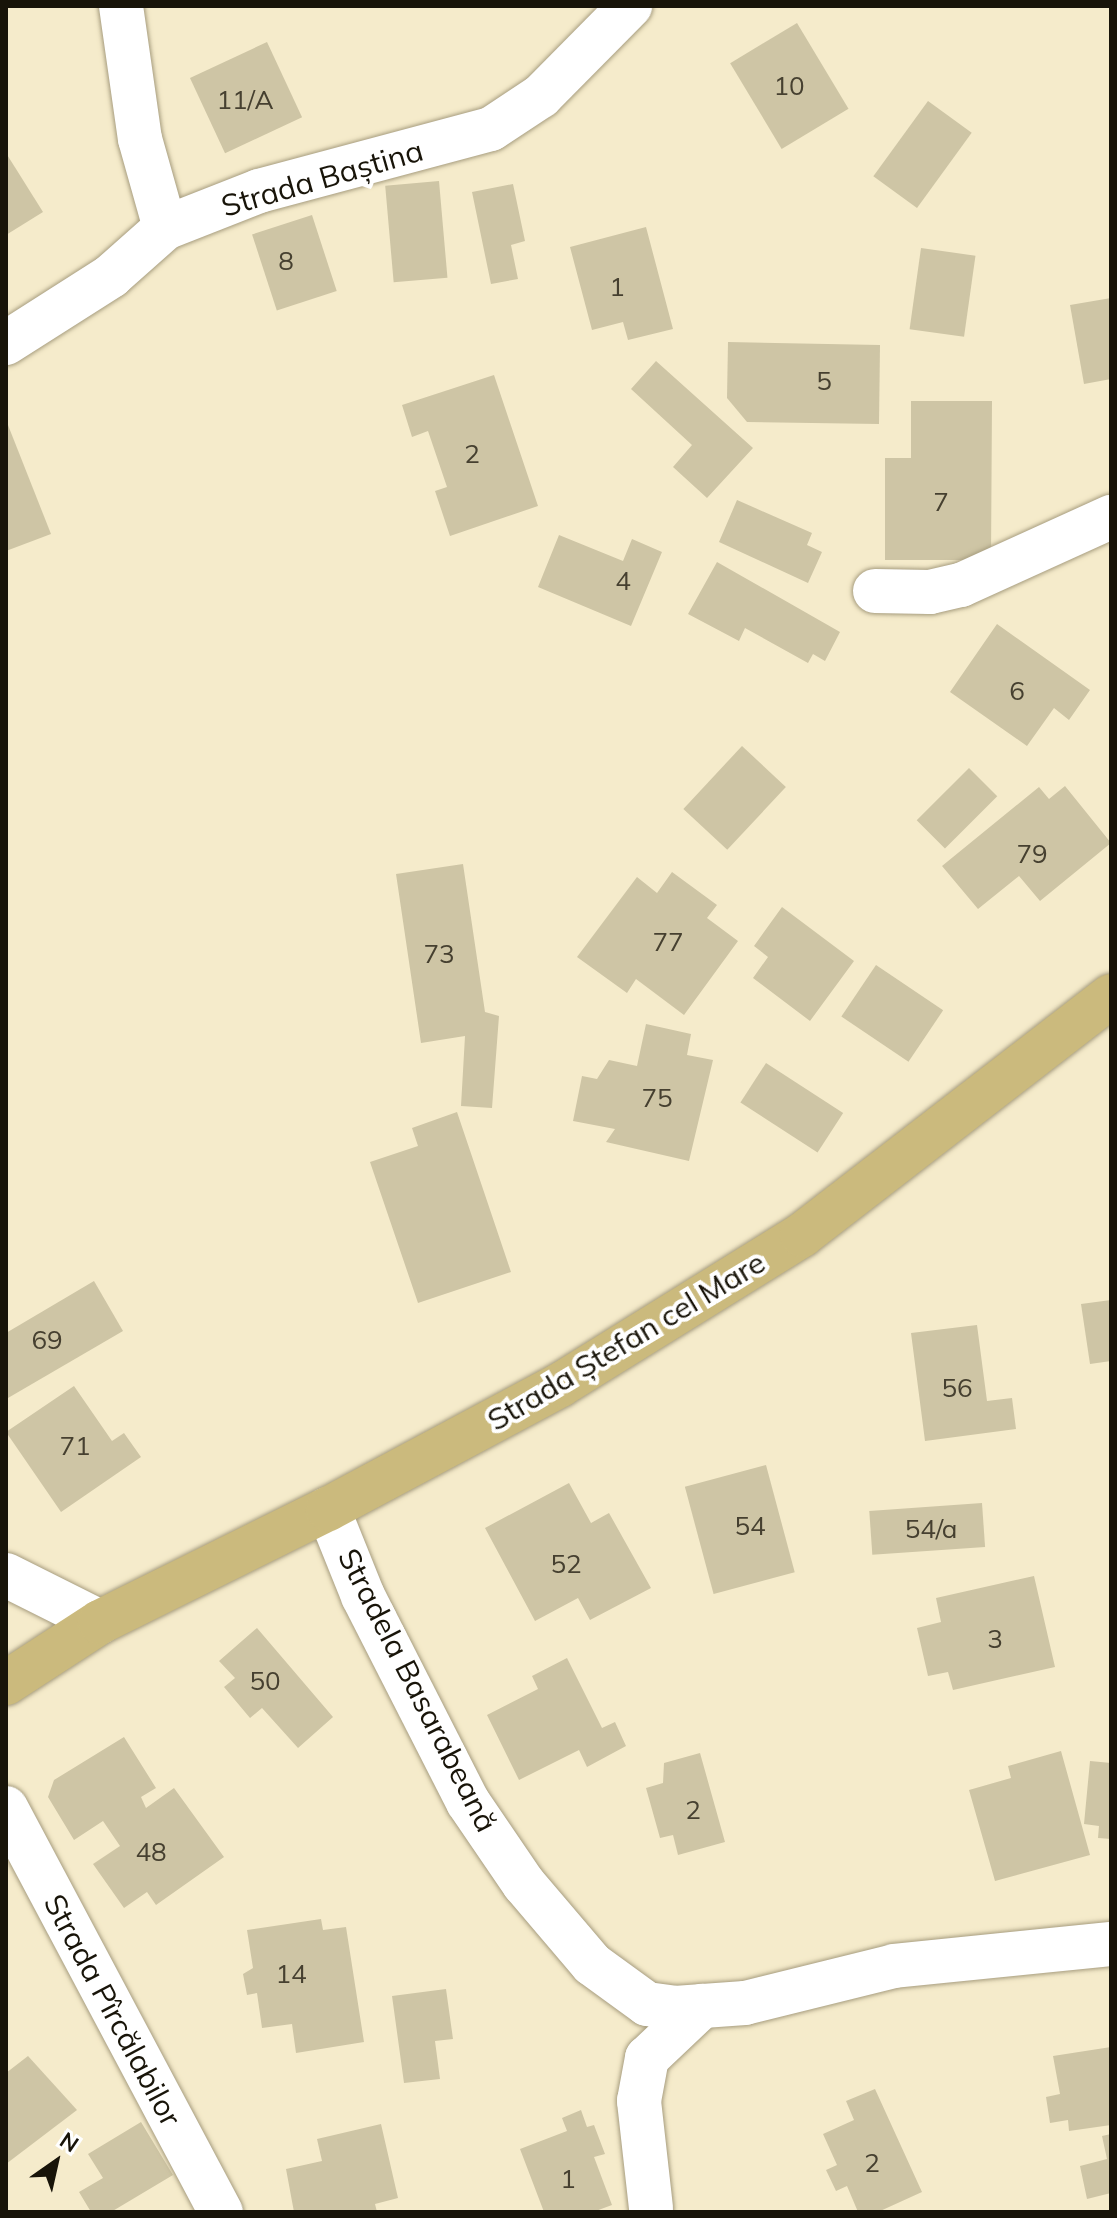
<!DOCTYPE html>
<html>
<head>
<meta charset="utf-8">
<style>
  body { margin:0 }
  #map { position:relative; width:1117px; height:2218px; overflow:hidden; background:#f5ebcb; font-family:Mulish,sans-serif }
  div>[style] { position:absolute }
  .building>* { inset:0; background:#cec5a5; transform-origin:0 0 }
  .roads { filter:drop-shadow(0 0 2px #a79d7f) drop-shadow(0 0 2px #a79d7f) }
  .minor>* { height:44px; margin:-22px; padding:0 22px; transform-origin:22px; border-radius:22px; background:#fff }
  .major>* { height:44px; margin:-22px; padding:0 22px; transform-origin:22px; border-radius:22px; background:#cbba7d }
  span { translate:-50% -50%; white-space:nowrap; text-align:center; line-height:1.15; -webkit-text-stroke:8px #fff; paint-order:stroke }
  .number-label { font-size:26px; color:#464030 }
  .number-label span { -webkit-text-stroke-width:0 }
  .street-label { font-size:30px; color:#181409 }
  .frame { position:absolute; inset:0; border:8px solid #181409; pointer-events:none }
  .north { position:absolute; left:16px; top:2122px; width:80px; height:80px; -webkit-text-stroke:6px #fff; paint-order:stroke; rotate:34deg; font-size:22px; font-weight:700; line-height:32px; text-align:center; color:#181409 }
  .north::after { content:''; display:block; margin:auto; width:28px; height:36px; background:#181409; clip-path:polygon(50% 0,100% 100%,50% 72%,0 100%) }
</style>
</head>
<body>
<div id="map">
  <div class="building">
    <div style="left:797px;top:23px;width:100px;height:78px;rotate:59deg"></div>
    <div style="left:267px;top:42px;width:83px;height:85px;rotate:65deg"></div>
    <div style="left:928px;top:101px;width:54px;height:93px;rotate:36deg"></div>
    <div style="clip-path:polygon(6px 153px,43px 212px,6px 235px)"></div>
    <div style="left:439px;top:181px;width:97px;height:54px;rotate:85deg"></div>
    <div style="clip-path:polygon(513px 184px,525px 241px,511px 245px,518px 279px,491px 284px,472px 192px)"></div>
    <div style="left:312px;top:215px;width:80px;height:63px;rotate:72deg"></div>
    <div style="clip-path:polygon(646px 227px,673px 329px,628px 340px,623px 322px,592px 330px,570px 247px)"></div>
    <div style="left:921px;top:248px;width:55px;height:82px;rotate:8deg"></div>
    <div style="clip-path:polygon(1111px 298px,1111px 379px,1084px 384px,1070px 305px)"></div>
    <div style="clip-path:polygon(728px 342px,880px 345px,879px 424px,747px 422px,727px 398px)"></div>
    <div style="clip-path:polygon(656px 361px,753px 448px,707px 498px,673px 467px,692px 445px,631px 389px)"></div>
    <div style="clip-path:polygon(494px 375px,538px 506px,450px 536px,435px 491px,447px 487px,428px 431px,412px 437px,402px 405px)"></div>
    <div style="clip-path:polygon(911px 401px,992px 401px,991px 560px,885px 560px,885px 458px,911px 458px)"></div>
    <div style="clip-path:polygon(6px 420px,51px 534px,6px 551px)"></div>
    <div style="clip-path:polygon(737px 500px,812px 533px,807px 545px,822px 552px,808px 583px,719px 542px)"></div>
    <div style="clip-path:polygon(559px 535px,623px 561px,632px 539px,662px 552px,631px 626px,538px 587px)"></div>
    <div style="clip-path:polygon(717px 562px,840px 632px,825px 661px,813px 654px,808px 663px,745px 628px,739px 641px,688px 614px)"></div>
    <div style="clip-path:polygon(997px 624px,1090px 690px,1069px 720px,1054px 708px,1027px 746px,950px 692px)"></div>
    <div style="left:742px;top:746px;width:60px;height:86px;rotate:43deg"></div>
    <div style="left:969px;top:768px;width:40px;height:74px;rotate:45deg"></div>
    <div style="clip-path:polygon(1065px 786px,1111px 843px,1040px 901px,1019px 876px,978px 909px,942px 866px,1039px 787px,1049px 799px)"></div>
    <div style="clip-path:polygon(463px 864px,485px 1012px,499px 1016px,492px 1108px,461px 1106px,465px 1036px,421px 1043px,396px 874px)"></div>
    <div style="clip-path:polygon(672px 872px,717px 905px,707px 918px,738px 941px,684px 1015px,636px 979px,627px 993px,577px 957px,637px 877px,657px 893px)"></div>
    <div style="clip-path:polygon(782px 907px,854px 961px,810px 1021px,753px 978px,768px 957px,754px 946px)"></div>
    <div style="left:876px;top:965px;width:81px;height:62px;rotate:34deg"></div>
    <div style="clip-path:polygon(646px 1024px,691px 1034px,687px 1055px,713px 1060px,689px 1161px,606px 1142px,615px 1129px,573px 1121px,582px 1076px,597px 1079px,609px 1060px,637px 1066px)"></div>
    <div style="left:766px;top:1063px;width:92px;height:47px;rotate:33deg"></div>
    <div style="clip-path:polygon(457px 1112px,511px 1272px,418px 1303px,370px 1162px,418px 1146px,412px 1128px)"></div>
    <div style="clip-path:polygon(94px 1281px,123px 1331px,8px 1398px,6px 1333px)"></div>
    <div style="clip-path:polygon(1111px 1300px,1111px 1361px,1090px 1364px,1081px 1304px)"></div>
    <div style="clip-path:polygon(977px 1325px,987px 1401px,1012px 1398px,1016px 1429px,925px 1441px,911px 1333px)"></div>
    <div style="clip-path:polygon(74px 1386px,112px 1441px,124px 1433px,141px 1457px,61px 1512px,6px 1432px)"></div>
    <div style="left:766px;top:1465px;width:111px;height:84px;rotate:75deg"></div>
    <div style="clip-path:polygon(569px 1483px,591px 1523px,609px 1513px,651px 1588px,590px 1620px,578px 1598px,535px 1621px,485px 1528px)"></div>
    <div style="left:982px;top:1503px;width:44px;height:113px;rotate:86deg"></div>
    <div style="clip-path:polygon(1034px 1576px,1055px 1667px,953px 1690px,948px 1672px,928px 1676px,917px 1628px,941px 1622px,936px 1598px)"></div>
    <div style="clip-path:polygon(257px 1628px,333px 1717px,298px 1748px,262px 1708px,250px 1718px,224px 1687px,235px 1678px,219px 1661px)"></div>
    <div style="clip-path:polygon(567px 1658px,602px 1728px,615px 1722px,626px 1746px,587px 1767px,579px 1750px,519px 1780px,487px 1715px,538px 1689px,532px 1676px)"></div>
    <div style="clip-path:polygon(124px 1737px,156px 1788px,141px 1797px,146px 1808px,174px 1788px,224px 1857px,156px 1905px,147px 1892px,124px 1908px,93px 1864px,120px 1846px,103px 1821px,74px 1840px,48px 1797px,54px 1780px)"></div>
    <div style="clip-path:polygon(1061px 1751px,1090px 1855px,995px 1881px,969px 1790px,1011px 1778px,1008px 1766px)"></div>
    <div style="clip-path:polygon(700px 1753px,725px 1842px,678px 1855px,673px 1835px,660px 1838px,646px 1788px,663px 1783px,664px 1763px)"></div>
    <div style="clip-path:polygon(1090px 1761px,1111px 1763px,1111px 1839px,1098px 1838px,1099px 1826px,1084px 1824px)"></div>
    <div style="clip-path:polygon(321px 1919px,323px 1930px,346px 1927px,364px 2042px,296px 2053px,292px 2024px,262px 2028px,257px 1993px,247px 1995px,243px 1974px,253px 1968px,247px 1930px)"></div>
    <div style="clip-path:polygon(446px 1989px,453px 2039px,435px 2041px,440px 2079px,404px 2083px,392px 1996px)"></div>
    <div style="clip-path:polygon(1111px 2047px,1111px 2125px,1069px 2131px,1068px 2120px,1050px 2123px,1046px 2097px,1060px 2094px,1053px 2056px)"></div>
    <div style="clip-path:polygon(28px 2056px,77px 2110px,6px 2164px,6px 2073px)"></div>
    <div style="clip-path:polygon(875px 2089px,922px 2192px,878px 2212px,858px 2212px,847px 2186px,836px 2191px,826px 2170px,837px 2165px,823px 2134px,854px 2120px,846px 2101px)"></div>
    <div style="clip-path:polygon(581px 2110px,587px 2127px,594px 2125px,605px 2154px,594px 2157px,612px 2205px,593px 2212px,544px 2212px,520px 2149px,567px 2131px,562px 2118px)"></div>
    <div style="clip-path:polygon(141px 2122px,173px 2175px,111px 2212px,91px 2212px,79px 2192px,103px 2178px,88px 2154px)"></div>
    <div style="clip-path:polygon(381px 2124px,398px 2198px,375px 2204px,377px 2212px,294px 2212px,286px 2169px,322px 2161px,317px 2139px)"></div>
    <div style="clip-path:polygon(1111px 2134px,1111px 2193px,1087px 2199px,1080px 2166px,1107px 2159px,1102px 2136px)"></div>
  </div>
  <div class="roads">
    <div class="minor">
      <div style="left:121px;top:6px;width:134px;rotate:81.9deg"></div>
      <div style="left:140px;top:139px;width:92px;rotate:74.3deg"></div>
      <div style="left:6px;top:343px;width:125px;rotate:-32.5deg"></div>
      <div style="left:111px;top:276px;width:72px;rotate:-41.6deg"></div>
      <div style="left:165px;top:228px;width:101px;rotate:-21.5deg"></div>
      <div style="left:259px;top:191px;width:240px;rotate:-15deg"></div>
      <div style="left:491px;top:129px;width:60px;rotate:-33.4deg"></div>
      <div style="left:541px;top:96px;width:127px;rotate:-45.3deg"></div>
      <div style="left:875px;top:591px;width:55px;rotate:1deg"></div>
      <div style="left:930px;top:592px;width:32px;rotate:-13deg"></div>
      <div style="left:961px;top:585px;width:165px;rotate:-24.4deg"></div>
      <div style="left:328px;top:1509px;width:94px;rotate:68.1deg"></div>
      <div style="left:363px;top:1596px;width:231px;rotate:63deg"></div>
      <div style="left:468px;top:1802px;width:99px;rotate:55.7deg"></div>
      <div style="left:524px;top:1884px;width:105px;rotate:49.6deg"></div>
      <div style="left:592px;top:1964px;width:68px;rotate:36deg"></div>
      <div style="left:647px;top:2004px;width:28px;rotate:8deg"></div>
      <div style="left:675px;top:2008px;width:70px;rotate:-4.1deg"></div>
      <div style="left:745px;top:2003px;width:154px;rotate:-13.9deg"></div>
      <div style="left:894px;top:1966px;width:218px;rotate:-5.8deg"></div>
      <div style="left:6px;top:1575px;width:105px;rotate:26.6deg"></div>
      <div style="left:6px;top:1808px;width:458px;rotate:62deg"></div>
      <div style="left:651px;top:2208px;width:108px;rotate:-96.4deg"></div>
      <div style="left:639px;top:2101px;width:44px;rotate:-79.5deg"></div>
      <div style="left:647px;top:2058px;width:76px;rotate:-43.4deg"></div>
    </div>
    <div class="major">
      <div style="left:6px;top:1683px;width:112px;rotate:-33deg"></div>
      <div style="left:100px;top:1622px;width:254px;rotate:-26.4deg"></div>
      <div style="left:328px;top:1509px;width:263px;rotate:-28.1deg"></div>
      <div style="left:560px;top:1385px;width:285px;rotate:-31.8deg"></div>
      <div style="left:802px;top:1235px;width:391px;rotate:-37.7deg"></div>
    </div>
  </div>
  <div class="number-label">
    <span style="left:789px;top:86px">10</span>
    <span style="left:245px;top:100px">11/A</span>
    <span style="left:286px;top:261px">8</span>
    <span style="left:617px;top:287px">1</span>
    <span style="left:824px;top:381px">5</span>
    <span style="left:472px;top:454px">2</span>
    <span style="left:941px;top:502px">7</span>
    <span style="left:623px;top:581px">4</span>
    <span style="left:1017px;top:691px">6</span>
    <span style="left:1032px;top:854px">79</span>
    <span style="left:668px;top:942px">77</span>
    <span style="left:439px;top:954px">73</span>
    <span style="left:657px;top:1098px">75</span>
    <span style="left:47px;top:1340px">69</span>
    <span style="left:957px;top:1388px">56</span>
    <span style="left:75px;top:1446px">71</span>
    <span style="left:750px;top:1526px">54</span>
    <span style="left:931px;top:1529px">54/a</span>
    <span style="left:566px;top:1564px">52</span>
    <span style="left:995px;top:1639px">3</span>
    <span style="left:265px;top:1681px">50</span>
    <span style="left:693px;top:1810px">2</span>
    <span style="left:151px;top:1852px">48</span>
    <span style="left:291px;top:1974px">14</span>
    <span style="left:872px;top:2163px">2</span>
    <span style="left:568px;top:2179px">1</span>
  </div>
  <div class="street-label">
    <span style="left:322px;top:178px;rotate:-16deg">Strada Baștina</span>
    <span style="left:626px;top:1341px;rotate:-31deg">Strada Ștefan cel Mare</span>
    <span style="left:418px;top:1690px;rotate:63deg">Stradela Basarabeană</span>
    <span style="left:113px;top:2010px;rotate:62deg">Strada Pîrcălabilor</span>
  </div>
  <div class="frame"></div>
  <div class="north">N</div>
</div>
</body>
</html>
